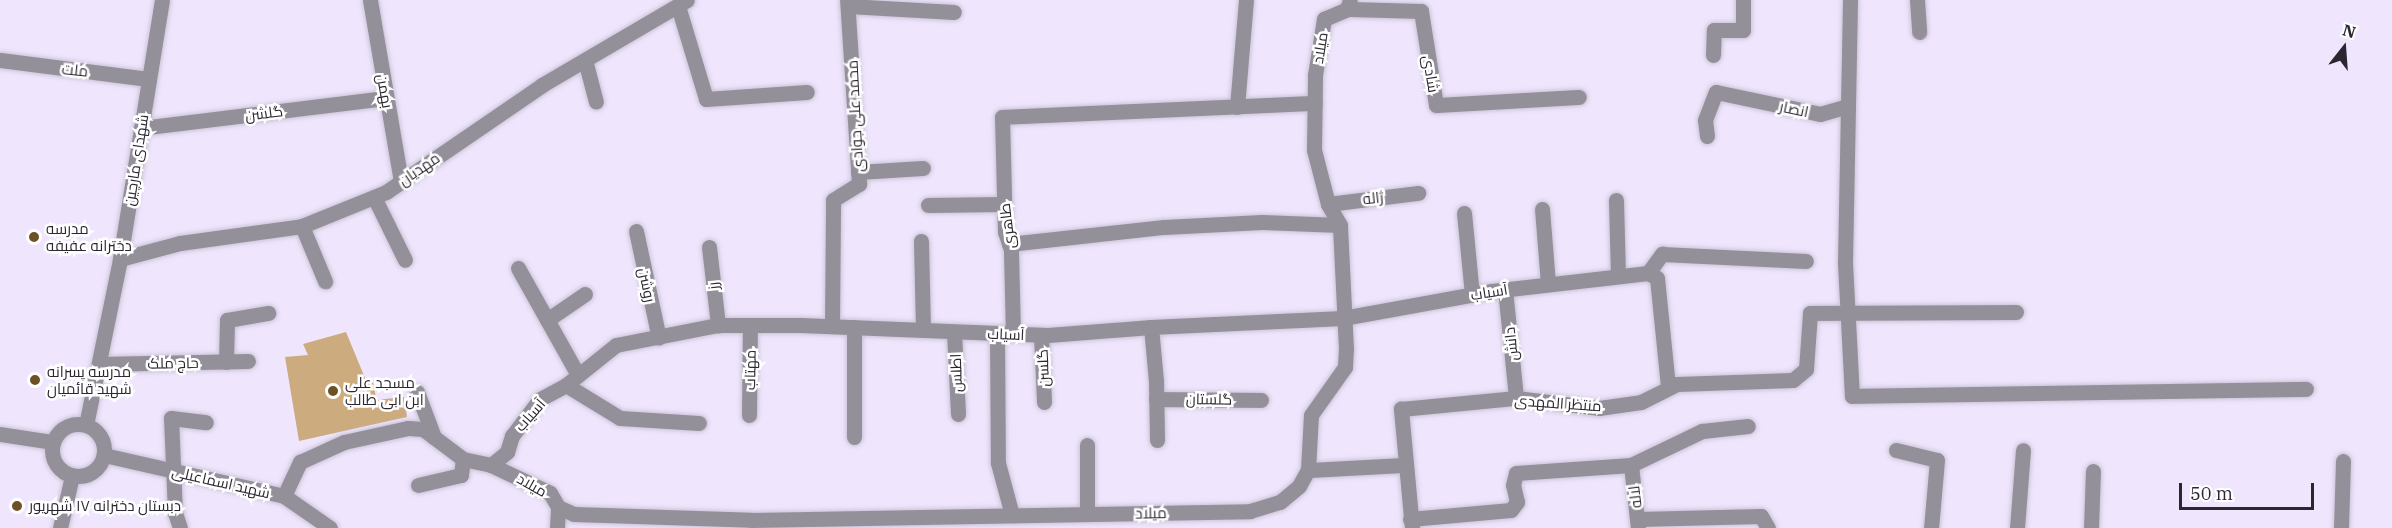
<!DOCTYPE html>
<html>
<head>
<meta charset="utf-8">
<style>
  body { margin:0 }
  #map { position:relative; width:2392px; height:528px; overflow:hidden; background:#efe6fd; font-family:"IBM Plex Serif",Cairo,serif }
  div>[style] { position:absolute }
  .building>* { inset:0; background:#ccab7f }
  .roads { filter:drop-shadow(0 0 2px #ccc4d8) drop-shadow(0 0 2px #ccc4d8) }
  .minor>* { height:15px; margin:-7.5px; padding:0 7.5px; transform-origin:7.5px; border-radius:7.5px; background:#94909a }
  .tertiary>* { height:15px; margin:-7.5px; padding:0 7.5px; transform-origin:7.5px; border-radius:7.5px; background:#94909a }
  .tertiary>.ring { margin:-7.5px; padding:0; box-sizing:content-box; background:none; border:15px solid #94909a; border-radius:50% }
  .dots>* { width:16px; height:16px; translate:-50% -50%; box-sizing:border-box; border:3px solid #fff; border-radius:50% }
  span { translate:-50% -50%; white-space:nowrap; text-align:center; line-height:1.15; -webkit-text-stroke:5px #fff; paint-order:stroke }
  .street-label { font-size:15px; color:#2b2730 }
  .poi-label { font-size:15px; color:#2b2730 }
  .left { translate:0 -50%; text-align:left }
  .north { position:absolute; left:2314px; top:18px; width:60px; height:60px; -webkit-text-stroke:4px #fff; paint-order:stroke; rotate:17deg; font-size:16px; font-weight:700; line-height:24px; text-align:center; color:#2b2730 }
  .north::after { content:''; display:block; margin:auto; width:21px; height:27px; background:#2b2730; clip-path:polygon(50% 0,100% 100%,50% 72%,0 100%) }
  .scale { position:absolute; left:2179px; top:483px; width:135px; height:27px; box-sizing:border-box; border:3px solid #2b2730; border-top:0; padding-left:8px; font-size:18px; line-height:21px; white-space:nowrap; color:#2b2730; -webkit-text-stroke:4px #fff; paint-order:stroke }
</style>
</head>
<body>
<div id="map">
  <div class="building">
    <div style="clip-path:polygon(346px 332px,365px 378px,374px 384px,376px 400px,404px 397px,407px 417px,299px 441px,285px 357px,308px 355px,303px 344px)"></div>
  </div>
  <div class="roads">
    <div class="minor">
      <div style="left:370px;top:0;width:184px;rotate:80.3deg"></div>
      <div style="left:1917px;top:0;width:32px;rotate:86deg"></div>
      <div style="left:678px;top:6px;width:97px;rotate:73.2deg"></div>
      <div style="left:706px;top:99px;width:101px;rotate:-4deg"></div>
      <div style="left:848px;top:6px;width:106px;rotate:3.2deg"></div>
      <div style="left:1347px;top:9px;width:74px;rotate:1.5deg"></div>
      <div style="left:1421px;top:11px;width:95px;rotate:80.9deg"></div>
      <div style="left:1436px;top:105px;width:143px;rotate:-3.2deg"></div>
      <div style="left:1713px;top:55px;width:25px;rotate:-88deg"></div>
      <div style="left:1714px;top:30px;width:29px"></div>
      <div style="left:1743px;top:30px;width:30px;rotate:-90deg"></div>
      <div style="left:0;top:60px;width:150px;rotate:7.3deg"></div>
      <div style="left:585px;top:60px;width:43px;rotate:75.3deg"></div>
      <div style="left:1848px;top:106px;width:157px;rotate:91.1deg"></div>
      <div style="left:1845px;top:263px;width:133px;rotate:87deg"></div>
      <div style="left:1852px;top:396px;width:454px;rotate:-0.9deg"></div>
      <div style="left:1237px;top:107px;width:107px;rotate:-85.2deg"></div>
      <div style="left:141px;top:128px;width:247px;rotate:-7deg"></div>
      <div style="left:1707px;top:136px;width:16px;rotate:-97deg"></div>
      <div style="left:1705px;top:120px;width:30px;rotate:-69deg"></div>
      <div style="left:1716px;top:92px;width:106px;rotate:11.9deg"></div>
      <div style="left:1820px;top:114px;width:29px;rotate:-16deg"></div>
      <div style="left:1848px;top:106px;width:106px;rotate:-88.9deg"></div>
      <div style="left:858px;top:172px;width:65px;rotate:-3.5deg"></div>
      <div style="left:374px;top:197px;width:70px;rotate:63.8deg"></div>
      <div style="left:1616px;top:200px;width:76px;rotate:88.5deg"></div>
      <div style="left:1328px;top:204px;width:91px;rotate:-7deg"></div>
      <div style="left:928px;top:205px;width:76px;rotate:-0.8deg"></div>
      <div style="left:1542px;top:209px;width:75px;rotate:85.4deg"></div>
      <div style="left:1464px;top:213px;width:82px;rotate:84.4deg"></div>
      <div style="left:302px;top:226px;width:60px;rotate:67.3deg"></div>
      <div style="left:636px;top:231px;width:109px;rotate:77.9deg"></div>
      <div style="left:921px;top:241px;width:89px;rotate:88.7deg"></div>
      <div style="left:1009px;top:244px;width:156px;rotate:-6.3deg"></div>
      <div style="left:1164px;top:227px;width:98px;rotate:-2.9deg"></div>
      <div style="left:1262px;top:222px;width:78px;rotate:2.2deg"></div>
      <div style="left:709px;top:247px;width:79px;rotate:83.4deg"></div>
      <div style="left:120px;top:259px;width:62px;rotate:-14.9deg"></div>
      <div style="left:180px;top:243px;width:123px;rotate:-7.9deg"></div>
      <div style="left:302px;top:226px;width:91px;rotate:-22deg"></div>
      <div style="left:386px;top:192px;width:189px;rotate:-34.4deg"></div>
      <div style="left:542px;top:85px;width:168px;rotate:-30.4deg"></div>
      <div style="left:518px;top:268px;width:123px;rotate:60.7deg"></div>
      <div style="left:1648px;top:273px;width:24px;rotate:-54deg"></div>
      <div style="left:1662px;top:254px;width:144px;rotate:2.8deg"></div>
      <div style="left:1648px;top:273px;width:10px;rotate:29deg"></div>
      <div style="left:1657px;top:278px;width:109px;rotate:84.2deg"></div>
      <div style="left:1505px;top:289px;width:110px;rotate:84.2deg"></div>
      <div style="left:547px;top:320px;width:46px;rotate:-34.4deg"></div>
      <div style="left:832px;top:326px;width:126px;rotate:-89.5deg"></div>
      <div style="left:833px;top:200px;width:31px;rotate:-32deg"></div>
      <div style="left:859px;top:184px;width:184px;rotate:-93.7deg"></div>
      <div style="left:1151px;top:327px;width:54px;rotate:84.7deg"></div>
      <div style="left:1156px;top:381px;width:59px;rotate:89deg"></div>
      <div style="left:954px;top:332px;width:82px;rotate:87.2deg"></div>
      <div style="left:997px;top:333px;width:130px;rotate:89.6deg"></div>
      <div style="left:998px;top:463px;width:54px;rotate:74.9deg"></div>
      <div style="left:1013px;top:334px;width:84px;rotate:-91.4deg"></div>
      <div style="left:1011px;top:250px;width:19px;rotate:-108deg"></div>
      <div style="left:1005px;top:232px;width:115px;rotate:-91.5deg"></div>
      <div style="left:1002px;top:117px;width:313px;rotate:-2.6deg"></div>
      <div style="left:1041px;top:335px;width:67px;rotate:87.4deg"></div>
      <div style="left:226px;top:362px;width:42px;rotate:-88.6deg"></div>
      <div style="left:227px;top:320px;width:42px;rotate:-9.7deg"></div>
      <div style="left:99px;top:364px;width:149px;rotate:-1.2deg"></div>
      <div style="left:566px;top:385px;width:63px;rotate:31.4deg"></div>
      <div style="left:620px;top:418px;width:79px;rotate:3.6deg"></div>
      <div style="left:417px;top:392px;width:48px;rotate:69.3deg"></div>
      <div style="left:1156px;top:399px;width:105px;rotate:0.5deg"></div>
      <div style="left:749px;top:415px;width:90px;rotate:-89.4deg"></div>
      <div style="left:854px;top:437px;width:110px;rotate:-90deg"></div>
      <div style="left:1896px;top:450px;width:42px;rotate:13.7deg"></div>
      <div style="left:1937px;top:460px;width:68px;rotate:95deg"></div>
      <div style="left:491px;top:465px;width:65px;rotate:25.4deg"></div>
      <div style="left:550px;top:493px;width:16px;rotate:60deg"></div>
      <div style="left:558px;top:507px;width:17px;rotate:24deg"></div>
      <div style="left:574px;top:514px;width:177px;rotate:1.9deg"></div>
      <div style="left:751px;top:520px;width:499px;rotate:-1deg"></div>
      <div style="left:1250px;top:511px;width:31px;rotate:-17deg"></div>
      <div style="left:1280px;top:502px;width:25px;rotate:-40deg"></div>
      <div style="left:1299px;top:486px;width:18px;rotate:-61deg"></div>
      <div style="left:1308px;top:470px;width:55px;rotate:-86.9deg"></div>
      <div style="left:1311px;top:415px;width:59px;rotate:-54.7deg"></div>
      <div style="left:1345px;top:367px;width:18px;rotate:-87deg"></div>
      <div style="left:1346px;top:349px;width:124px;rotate:-92.8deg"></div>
      <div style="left:1340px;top:225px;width:24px;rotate:-120deg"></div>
      <div style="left:1328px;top:204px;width:56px;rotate:-104.5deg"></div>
      <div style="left:1314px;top:150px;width:75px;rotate:-89.2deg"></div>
      <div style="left:1315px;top:75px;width:57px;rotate:-80.9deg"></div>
      <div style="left:1324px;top:19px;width:25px;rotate:-23deg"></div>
      <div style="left:1347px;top:9px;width:9px;rotate:-72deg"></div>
      <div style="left:1631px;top:465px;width:63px;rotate:83.7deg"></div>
      <div style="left:1308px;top:470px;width:97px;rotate:-3deg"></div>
      <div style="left:418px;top:485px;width:44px;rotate:-13.1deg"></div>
      <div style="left:461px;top:475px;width:16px;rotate:-83deg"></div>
      <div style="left:284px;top:496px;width:38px;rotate:-65deg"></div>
      <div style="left:300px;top:462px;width:48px;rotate:-24.4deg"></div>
      <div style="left:344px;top:442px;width:66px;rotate:-12.3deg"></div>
      <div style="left:408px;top:428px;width:15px;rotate:4deg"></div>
      <div style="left:423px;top:429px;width:50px;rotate:36.9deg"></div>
      <div style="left:463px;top:459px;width:29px;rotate:12deg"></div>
      <div style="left:491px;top:465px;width:21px;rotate:-39deg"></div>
      <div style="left:507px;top:452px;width:17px;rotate:-73deg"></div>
      <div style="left:512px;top:436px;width:46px;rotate:-52.9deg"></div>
      <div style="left:540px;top:399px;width:30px;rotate:-28deg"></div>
      <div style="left:566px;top:385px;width:64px;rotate:-38.7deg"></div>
      <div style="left:616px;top:345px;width:104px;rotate:-11.1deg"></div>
      <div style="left:718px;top:325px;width:82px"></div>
      <div style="left:800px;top:325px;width:248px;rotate:2.3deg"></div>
      <div style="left:1048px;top:335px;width:103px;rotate:-4.4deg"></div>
      <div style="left:1151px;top:327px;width:192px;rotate:-2.7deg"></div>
      <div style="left:1343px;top:318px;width:151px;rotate:-10.3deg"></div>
      <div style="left:1492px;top:291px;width:157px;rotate:-6.6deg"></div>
      <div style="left:1087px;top:514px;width:69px;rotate:-90deg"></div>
      <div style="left:1410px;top:519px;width:101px;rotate:-5.1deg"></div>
      <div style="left:1511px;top:510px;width:10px;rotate:-53deg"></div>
      <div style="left:1517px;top:502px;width:17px;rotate:-103deg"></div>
      <div style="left:1513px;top:485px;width:12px;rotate:-76deg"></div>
      <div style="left:1516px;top:473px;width:115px;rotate:-4deg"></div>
      <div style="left:1631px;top:465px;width:79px;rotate:-25.6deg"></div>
      <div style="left:1702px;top:431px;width:46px;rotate:-6.2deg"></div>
      <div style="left:1637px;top:519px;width:124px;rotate:-1.4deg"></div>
      <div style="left:1761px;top:516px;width:14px;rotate:60deg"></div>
      <div style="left:180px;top:528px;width:16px;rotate:-108deg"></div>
      <div style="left:175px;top:513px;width:95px;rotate:-92.4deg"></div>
      <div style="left:171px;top:418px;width:35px;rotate:7deg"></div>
      <div style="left:557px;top:528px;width:21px;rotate:-87deg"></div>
      <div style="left:1412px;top:528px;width:120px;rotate:-95.3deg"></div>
      <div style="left:1401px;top:409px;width:116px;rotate:-5.5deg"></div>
      <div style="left:1516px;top:398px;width:84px;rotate:6.9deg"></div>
      <div style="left:1599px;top:408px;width:42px;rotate:-8.1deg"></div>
      <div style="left:1641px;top:402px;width:40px;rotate:-26.6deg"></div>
      <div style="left:1677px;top:384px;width:116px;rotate:-2deg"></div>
      <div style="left:1793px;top:380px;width:17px;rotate:-40deg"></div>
      <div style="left:1806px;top:369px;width:56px;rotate:-85.9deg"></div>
      <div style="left:1810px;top:313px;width:206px;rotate:-0.3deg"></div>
      <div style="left:2017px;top:528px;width:78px;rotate:-85.6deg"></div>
      <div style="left:2091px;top:528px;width:57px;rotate:-88deg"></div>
      <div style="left:2341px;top:528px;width:67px;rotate:-88.3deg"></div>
    </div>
    <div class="tertiary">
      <div class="ring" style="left:52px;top:424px;width:37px;height:37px"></div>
      <div style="left:86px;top:425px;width:169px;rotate:-78.4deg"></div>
      <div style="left:120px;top:259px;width:262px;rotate:-80.8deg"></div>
      <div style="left:0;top:434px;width:53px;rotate:8.7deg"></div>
      <div style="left:104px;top:455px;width:185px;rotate:12.8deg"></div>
      <div style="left:284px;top:496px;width:56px;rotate:34.8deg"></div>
      <div style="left:60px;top:528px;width:53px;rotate:-77deg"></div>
    </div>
  </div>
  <div class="dots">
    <div style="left:34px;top:237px;background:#6e5025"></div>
    <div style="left:35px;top:380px;background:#6e5025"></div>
    <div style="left:333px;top:391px;background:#6e5025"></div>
    <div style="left:17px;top:506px;background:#6e5025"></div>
  </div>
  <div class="street-label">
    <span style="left:1320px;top:48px;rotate:-81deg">میلاد</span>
    <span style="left:75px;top:70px;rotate:6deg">ملت</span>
    <span style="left:1431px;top:74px;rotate:81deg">شادی</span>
    <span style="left:385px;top:91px;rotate:80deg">بهمن</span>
    <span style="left:1794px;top:109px;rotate:12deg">انصار</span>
    <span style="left:264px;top:113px;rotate:-7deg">گلشن</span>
    <span style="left:855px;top:116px;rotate:-93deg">محمد علی جوادی</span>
    <span style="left:136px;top:160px;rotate:-81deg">شهدای مارچین</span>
    <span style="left:419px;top:169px;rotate:-34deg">مهدیان</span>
    <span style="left:1373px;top:198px;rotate:-6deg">ژاله</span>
    <span style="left:1007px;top:226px;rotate:-97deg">طاهری</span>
    <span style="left:647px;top:285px;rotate:78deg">روشن</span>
    <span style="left:713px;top:286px;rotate:-96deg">رز</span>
    <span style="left:1489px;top:292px;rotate:-9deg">آسیاب</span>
    <span style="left:1006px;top:334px;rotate:2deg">آسیاب</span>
    <span style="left:1511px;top:344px;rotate:-96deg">دانش</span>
    <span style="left:173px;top:363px;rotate:-1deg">حاج ملک</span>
    <span style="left:1043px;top:368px;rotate:-93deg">گلسن</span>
    <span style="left:750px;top:370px;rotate:-89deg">مهتاب</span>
    <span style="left:956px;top:373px;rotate:-92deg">اطلس</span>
    <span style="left:1209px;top:399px;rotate:1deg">گلستان</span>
    <span style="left:1558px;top:403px;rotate:4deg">منتظر المهدی</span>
    <span style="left:530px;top:415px;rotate:-49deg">آسیاب</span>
    <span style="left:221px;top:482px;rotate:13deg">شهید اسماعیلی</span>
    <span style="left:532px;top:485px;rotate:29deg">میلاد</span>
    <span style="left:1635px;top:497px;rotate:-97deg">لاله</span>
    <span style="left:1151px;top:513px;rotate:-1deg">میلاد</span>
  </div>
  <div class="poi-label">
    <span class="left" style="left:46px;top:237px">مدرسه<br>دخترانه عفیفه</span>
    <span class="left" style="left:47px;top:380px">مدرسه پسرانه<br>شهید قائمیان</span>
    <span class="left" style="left:345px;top:391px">مسجد علی<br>ابن ابی طالب</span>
    <span class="left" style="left:29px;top:506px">دبستان دخترانه ۱۷ شهریور</span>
  </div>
  <div class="north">N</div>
  <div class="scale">50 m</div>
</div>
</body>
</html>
